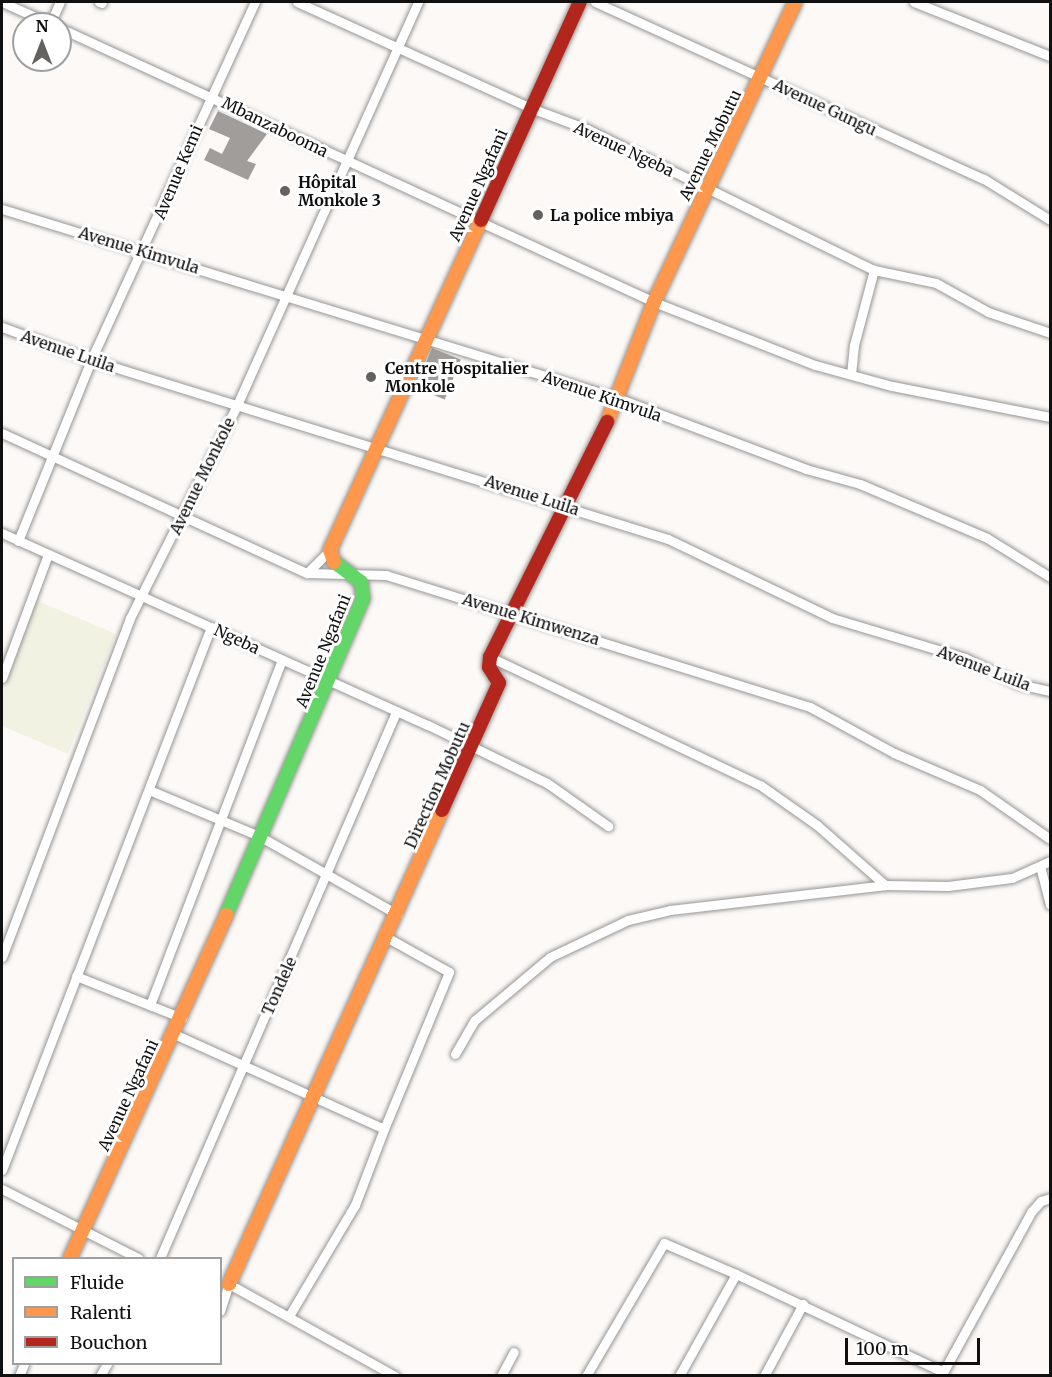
<!DOCTYPE html>
<html>
<head>
<meta charset="utf-8">
<style>
  body { margin:0 }
  #map { position:relative; width:1052px; height:1377px; overflow:hidden; background:#fcf9f6; font-family:Merriweather,serif }
  div>[style] { position:absolute }
  .pitch>* { inset:0; background:#f1f2e2 }
  .building>* { inset:0; background:#a09d9b; transform-origin:0 0 }
  .roads { filter:drop-shadow(0 0 2px #969594) drop-shadow(0 0 2px #969594) }
  .street>* { height:9px; margin:-4.5px; padding:0 4.5px; transform-origin:4.5px; border-radius:4.5px; background:#fffefe }
  .fast>* { height:14px; margin:-7px; padding:0 7px; transform-origin:7px; border-radius:7px; background:#63d668 }
  .slow>* { height:14px; margin:-7px; padding:0 7px; transform-origin:7px; border-radius:7px; background:#ff974d }
  .jam>* { height:14px; margin:-7px; padding:0 7px; transform-origin:7px; border-radius:7px; background:#b3261e }
  .dots>* { width:16px; height:16px; translate:-50% -50%; box-sizing:border-box; border:3px solid #fff; border-radius:50% }
  span { translate:-50% -50%; white-space:nowrap; text-align:center; line-height:1.15; -webkit-text-stroke:6px #fff; paint-order:stroke }
  .street-label { font-size:16px; color:#101010 }
  .poi-label { font-size:16px; color:#101010; font-weight:700 }
  .left { translate:0 -50%; text-align:left }
  .frame { position:absolute; inset:0; border:3px solid #101010; pointer-events:none }
  .legend { position:absolute; left:12px; top:1257px; width:210px; height:108px; box-sizing:border-box; background:#fff; border:2px solid #9f9f9f; margin:0; padding:8px 10px; list-style:none; font-size:18px; color:#101010 }
  .legend li { display:flex; align-items:center; gap:12px; height:30px }
  .legend b { width:30px; border:2px solid #9f9f9f }
  .north { position:absolute; left:12px; top:12px; width:60px; height:60px; box-sizing:border-box; background:#fff; border:2px solid #9f9f9f; border-radius:50%; rotate:0deg; font-size:16px; font-weight:700; line-height:24px; text-align:center; color:#101010 }
  .north::after { content:''; display:block; margin:auto; width:21px; height:27px; background:#636260; clip-path:polygon(50% 0,100% 100%,50% 72%,0 100%) }
  .scale { position:absolute; left:845px; top:1338px; width:135px; height:27px; box-sizing:border-box; border:3px solid #101010; border-top:0; padding-left:8px; font-size:18px; line-height:21px; white-space:nowrap; color:#101010; -webkit-text-stroke:4px #fff; paint-order:stroke }
</style>
</head>
<body>
<div id="map">
  <div class="pitch">
    <div style="clip-path:polygon(33px 599px,116px 634px,68px 754px,2px 726px,2px 682px)"></div>
  </div>
  <div class="building">
    <div style="clip-path:polygon(218px 111px,267px 134px,247px 161px,256px 164px,248px 180px,204px 160px,210px 148px,222px 154px,230px 138px,209px 129px)"></div>
    <div style="left:432px;top:348px;width:31px;height:43px;rotate:22deg"></div>
  </div>
  <div class="roads">
    <div class="street">
      <div style="left:2px;top:2px;width:54px;rotate:24.2deg"></div>
      <div style="left:99px;top:2px;width:3px;rotate:18deg"></div>
      <div style="left:297px;top:2px;width:257px;rotate:24.4deg"></div>
      <div style="left:531px;top:108px;width:60px;rotate:20.6deg"></div>
      <div style="left:587px;top:129px;width:320px;rotate:26.2deg"></div>
      <div style="left:874px;top:270px;width:63px;rotate:11.8deg"></div>
      <div style="left:936px;top:283px;width:60px;rotate:29.1deg"></div>
      <div style="left:988px;top:312px;width:65px;rotate:18.7deg"></div>
      <div style="left:595px;top:2px;width:427px;rotate:24.5deg"></div>
      <div style="left:984px;top:179px;width:78px;rotate:31.8deg"></div>
      <div style="left:914px;top:2px;width:146px;rotate:21.7deg"></div>
      <div style="left:50px;top:24px;width:24px;rotate:-66deg"></div>
      <div style="left:60px;top:28px;width:654px;rotate:24.76deg"></div>
      <div style="left:654px;top:302px;width:173px;rotate:21.4deg"></div>
      <div style="left:815px;top:365px;width:80px;rotate:15.3deg"></div>
      <div style="left:892px;top:386px;width:161px;rotate:11.1deg"></div>
      <div style="left:2px;top:209px;width:647px;rotate:17.09deg"></div>
      <div style="left:620px;top:399px;width:199px;rotate:20.6deg"></div>
      <div style="left:806px;top:469px;width:56px;rotate:15.5deg"></div>
      <div style="left:860px;top:484px;width:138px;rotate:23deg"></div>
      <div style="left:987px;top:538px;width:74px;rotate:31.8deg"></div>
      <div style="left:2px;top:327px;width:95px;rotate:20.3deg"></div>
      <div style="left:91px;top:360px;width:604px;rotate:17.24deg"></div>
      <div style="left:668px;top:539px;width:182px;rotate:25.7deg"></div>
      <div style="left:832px;top:618px;width:139px;rotate:16.7deg"></div>
      <div style="left:965px;top:658px;width:60px;rotate:25.7deg"></div>
      <div style="left:1019px;top:684px;width:32px;rotate:13deg"></div>
      <div style="left:851px;top:374px;width:29px;rotate:-84deg"></div>
      <div style="left:854px;top:345px;width:78px;rotate:-75.1deg"></div>
      <div style="left:2px;top:433px;width:336px;rotate:24.7deg"></div>
      <div style="left:307px;top:573px;width:79px;rotate:1.5deg"></div>
      <div style="left:386px;top:575px;width:444px;rotate:17.3deg"></div>
      <div style="left:810px;top:707px;width:96px;rotate:28.7deg"></div>
      <div style="left:894px;top:753px;width:94px;rotate:23.3deg"></div>
      <div style="left:980px;top:790px;width:85px;rotate:35deg"></div>
      <div style="left:2px;top:533px;width:467px;rotate:24.3deg"></div>
      <div style="left:428px;top:725px;width:132px;rotate:26deg"></div>
      <div style="left:547px;top:783px;width:75px;rotate:35.2deg"></div>
      <div style="left:18px;top:541px;width:195px;rotate:-68deg"></div>
      <div style="left:91px;top:360px;width:394px;rotate:-65.4deg"></div>
      <div style="left:307px;top:573px;width:33px;rotate:-45deg"></div>
      <div style="left:490px;top:657px;width:299px;rotate:25.4deg"></div>
      <div style="left:760px;top:785px;width:70px;rotate:35.1deg"></div>
      <div style="left:817px;top:825px;width:91px;rotate:41.4deg"></div>
      <div style="left:2px;top:678px;width:132px;rotate:-69.6deg"></div>
      <div style="left:149px;top:790px;width:119px;rotate:22.7deg"></div>
      <div style="left:259px;top:836px;width:159px;rotate:29.5deg"></div>
      <div style="left:1040px;top:866px;width:40px;rotate:75.6deg"></div>
      <div style="left:2px;top:957px;width:362px;rotate:-69.3deg"></div>
      <div style="left:130px;top:618px;width:238px;rotate:-63.3deg"></div>
      <div style="left:237px;top:405px;width:442px;rotate:-65.8deg"></div>
      <div style="left:76px;top:976px;width:114px;rotate:21.6deg"></div>
      <div style="left:150px;top:1005px;width:369px;rotate:-69.1deg"></div>
      <div style="left:174px;top:1034px;width:230px;rotate:24.3deg"></div>
      <div style="left:384px;top:1129px;width:170px;rotate:-67.5deg"></div>
      <div style="left:449px;top:972px;width:72px;rotate:-150.9deg"></div>
      <div style="left:455px;top:1054px;width:39px;rotate:-60deg"></div>
      <div style="left:475px;top:1020px;width:98px;rotate:-40deg"></div>
      <div style="left:550px;top:957px;width:86px;rotate:-25.4deg"></div>
      <div style="left:628px;top:920px;width:43px;rotate:-13.4deg"></div>
      <div style="left:670px;top:910px;width:216px;rotate:-6.6deg"></div>
      <div style="left:885px;top:885px;width:63px;rotate:0.9deg"></div>
      <div style="left:948px;top:886px;width:64px;rotate:-7.1deg"></div>
      <div style="left:1012px;top:878px;width:42px;rotate:-24.1deg"></div>
      <div style="left:2px;top:1170px;width:582px;rotate:-68.95deg"></div>
      <div style="left:2px;top:1189px;width:153px;rotate:26.9deg"></div>
      <div style="left:160px;top:1258px;width:595px;rotate:-66.62deg"></div>
      <div style="left:220px;top:1311px;width:28px;rotate:-72deg"></div>
      <div style="left:229px;top:1284px;width:190px;rotate:29deg"></div>
      <div style="left:289px;top:1316px;width:129px;rotate:-59.3deg"></div>
      <div style="left:355px;top:1205px;width:81px;rotate:-69.1deg"></div>
      <div style="left:19px;top:1376px;width:13px;rotate:-67deg"></div>
      <div style="left:100px;top:1376px;width:14px;rotate:-60deg"></div>
      <div style="left:501px;top:1376px;width:27px;rotate:-62deg"></div>
      <div style="left:586px;top:1376px;width:154px;rotate:-59.6deg"></div>
      <div style="left:664px;top:1243px;width:78px;rotate:23.3deg"></div>
      <div style="left:679px;top:1376px;width:117px;rotate:-60.8deg"></div>
      <div style="left:736px;top:1274px;width:229px;rotate:25.3deg"></div>
      <div style="left:764px;top:1376px;width:82px;rotate:-61.6deg"></div>
      <div style="left:941px;top:1376px;width:187px;rotate:-61.2deg"></div>
      <div style="left:1031px;top:1212px;width:15px;rotate:-48deg"></div>
      <div style="left:1041px;top:1201px;width:9px;rotate:-18deg"></div>
    </div>
    <div class="fast">
      <div style="left:226px;top:915px;width:344px;rotate:-66.6deg"></div>
      <div style="left:363px;top:599px;width:17px;rotate:-97deg"></div>
      <div style="left:361px;top:582px;width:34px;rotate:-143deg"></div>
    </div>
    <div class="slow">
      <div style="left:607px;top:422px;width:129px;rotate:-68.6deg"></div>
      <div style="left:654px;top:302px;width:331px;rotate:-64.8deg"></div>
      <div style="left:334px;top:562px;width:13px;rotate:-108deg"></div>
      <div style="left:330px;top:550px;width:363px;rotate:-65.4deg"></div>
      <div style="left:70px;top:1258px;width:377px;rotate:-65.5deg"></div>
      <div style="left:229px;top:1284px;width:520px;rotate:-65.8deg"></div>
    </div>
    <div class="jam">
      <div style="left:481px;top:220px;width:239px;rotate:-65.6deg"></div>
      <div style="left:442px;top:810px;width:139px;rotate:-65.8deg"></div>
      <div style="left:499px;top:683px;width:19px;rotate:-122deg"></div>
      <div style="left:489px;top:667px;width:10px;rotate:-84deg"></div>
      <div style="left:490px;top:657px;width:263px;rotate:-63.5deg"></div>
    </div>
  </div>
  <div class="dots">
    <div style="left:285px;top:191px;background:#636260"></div>
    <div style="left:538px;top:215px;background:#636260"></div>
    <div style="left:371px;top:377px;background:#636260"></div>
  </div>
  <div class="street-label">
    <span style="left:825px;top:107px;rotate:25deg">Avenue Gungu</span>
    <span style="left:275px;top:127px;rotate:26deg">Mbanzabooma</span>
    <span style="left:710px;top:145px;rotate:-64deg">Avenue Mobutu</span>
    <span style="left:624px;top:149px;rotate:25deg">Avenue Ngeba</span>
    <span style="left:178px;top:172px;rotate:-67deg">Avenue Kemi</span>
    <span style="left:478px;top:185px;rotate:-66deg">Avenue Ngafani</span>
    <span style="left:139px;top:250px;rotate:17deg">Avenue Kimvula</span>
    <span style="left:68px;top:351px;rotate:19deg">Avenue Luila</span>
    <span style="left:602px;top:396px;rotate:19deg">Avenue Kimvula</span>
    <span style="left:202px;top:476px;rotate:-64deg">Avenue Monkole</span>
    <span style="left:532px;top:495px;rotate:18deg">Avenue Luila</span>
    <span style="left:531px;top:619px;rotate:17deg">Avenue Kimwenza</span>
    <span style="left:237px;top:639px;rotate:25deg">Ngeba</span>
    <span style="left:323px;top:651px;rotate:-68deg">Avenue Ngafani</span>
    <span style="left:984px;top:668px;rotate:21deg">Avenue Luila</span>
    <span style="left:437px;top:785px;rotate:-66deg">Direction Mobutu</span>
    <span style="left:279px;top:986px;rotate:-66deg">Tondele</span>
    <span style="left:128px;top:1095px;rotate:-65deg">Avenue Ngafani</span>
  </div>
  <div class="poi-label">
    <span class="left" style="left:298px;top:191px">Hôpital<br>Monkole 3</span>
    <span class="left" style="left:550px;top:215px">La police mbiya</span>
    <span class="left" style="left:385px;top:377px">Centre Hospitalier<br>Monkole</span>
  </div>
  <div class="frame"></div>
  <ul class="legend">
  <li><b style="height:8px;background:#63d668"></b>Fluide</li>
  <li><b style="height:8px;background:#ff974d"></b>Ralenti</li>
  <li><b style="height:8px;background:#b3261e"></b>Bouchon</li>
  </ul>
  <div class="north">N</div>
  <div class="scale">100 m</div>
</div>
</body>
</html>
